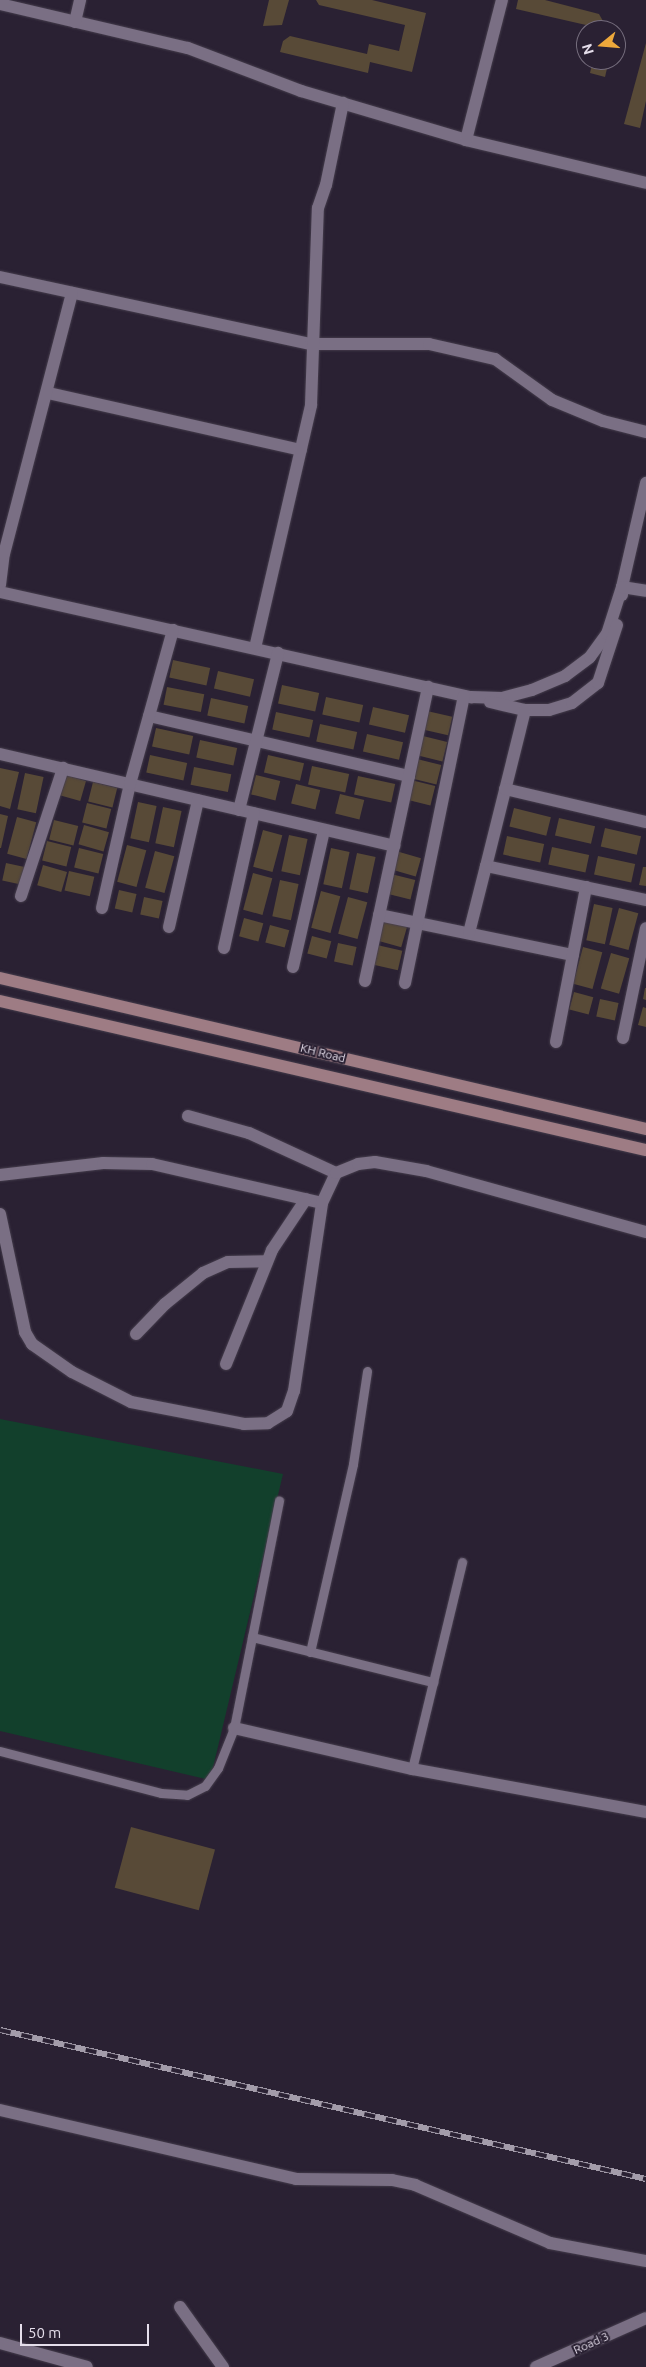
<!DOCTYPE html>
<html>
<head>
<meta charset="utf-8">
<style>
  body { margin:0 }
  #map { position:relative; width:646px; height:2367px; overflow:hidden; background:#2a2133; font-family:Ubuntu,sans-serif }
  div>[style] { position:absolute }
  .green>* { inset:0; background:#12402c }
  .building>* { inset:0; background:#584a37; transform-origin:0 0 }
  .roads { filter:drop-shadow(0 0 1px #453d4c) drop-shadow(0 0 1px #453d4c) }
  .service>* { height:9px; margin:-4.5px; padding:0 4.5px; transform-origin:4.5px; border-radius:4.5px; background:#7a6f84 }
  .minor>* { height:12px; margin:-6px; padding:0 6px; transform-origin:6px; border-radius:6px; background:#7a6f84 }
  .tertiary>* { height:12px; margin:-6px; padding:0 6px; transform-origin:6px; border-radius:6px; background:#7a6f84 }
  .secondary>* { height:12px; margin:-6px; padding:0 6px; transform-origin:6px; border-radius:6px; background:#9e7c84 }
  .rail>* { height:5.5px; margin-top:-2.75px; transform-origin:0; background:repeating-linear-gradient(90deg,#2a2133 0 11px,#a39caa 0 22px); box-sizing:border-box; border-block:1px solid #a39caa }
  span { translate:-50% -50%; white-space:nowrap; text-align:center; line-height:1.15; -webkit-text-stroke:4px #2a2133; paint-order:stroke }
  .street-label { font-size:12px; color:#e5deeb }
  .north { position:absolute; left:576px; top:20px; width:50px; height:50px; box-sizing:border-box; background:#2a2133; border:1px solid #756d7d; border-radius:50%; rotate:253deg; font-size:14px; font-weight:700; line-height:20px; text-align:center; color:#e5deeb }
  .north::after { content:''; display:block; margin:auto; width:18px; height:22px; background:#eda83b; clip-path:polygon(50% 0,100% 100%,50% 72%,0 100%) }
  .scale { position:absolute; left:20px; top:2324px; width:129px; height:22px; box-sizing:border-box; border:2px solid #e5deeb; border-top:0; padding-left:6px; font-size:15px; line-height:18px; white-space:nowrap; color:#e5deeb; -webkit-text-stroke:4px #2a2133; paint-order:stroke }
</style>
</head>
<body>
<div id="map">
  <div class="green">
    <div style="clip-path:polygon(0 1419px,283px 1474px,210px 1780px,0 1731px)"></div>
  </div>
  <div class="building">
    <div style="clip-path:polygon(269px 0,289px 0,282px 25px,263px 26px)"></div>
    <div style="clip-path:polygon(316px 0,372px 0,426px 13px,412px 72px,370px 62px,368px 73px,280px 52px,283px 41px,290px 36px,367px 54px,369px 44px,399px 51px,405px 25px,319px 5px)"></div>
    <div style="clip-path:polygon(518px 0,545px 0,599px 14px,608px 30px,516px 9px)"></div>
    <div style="clip-path:polygon(646px 43px,646px 101px,640px 128px,624px 124px)"></div>
    <div style="clip-path:polygon(593px 60px,609px 60px,605px 77px,590px 73px)"></div>
    <div style="left:173px;top:660px;width:38px;height:18px;rotate:12deg"></div>
    <div style="left:218px;top:671px;width:37px;height:18px;rotate:13deg"></div>
    <div style="left:282px;top:685px;width:38px;height:19px;rotate:12deg"></div>
    <div style="left:167px;top:687px;width:38px;height:18px;rotate:11deg"></div>
    <div style="left:326px;top:697px;width:38px;height:18px;rotate:12deg"></div>
    <div style="left:211px;top:698px;width:38px;height:18px;rotate:12deg"></div>
    <div style="left:373px;top:707px;width:37px;height:18px;rotate:13deg"></div>
    <div style="left:427px;top:711px;width:26px;height:19px;rotate:13deg"></div>
    <div style="left:276px;top:712px;width:38px;height:18px;rotate:12deg"></div>
    <div style="left:320px;top:724px;width:38px;height:18px;rotate:12deg"></div>
    <div style="left:156px;top:728px;width:38px;height:19px;rotate:12deg"></div>
    <div style="left:367px;top:734px;width:37px;height:18px;rotate:13deg"></div>
    <div style="left:423px;top:736px;width:25px;height:20px;rotate:14deg"></div>
    <div style="left:200px;top:740px;width:38px;height:18px;rotate:12deg"></div>
    <div style="left:150px;top:755px;width:38px;height:18px;rotate:12deg"></div>
    <div style="left:268px;top:755px;width:37px;height:18px;rotate:13deg"></div>
    <div style="left:417px;top:759px;width:25px;height:20px;rotate:14deg"></div>
    <div style="left:312px;top:766px;width:38px;height:19px;rotate:12deg"></div>
    <div style="left:194px;top:767px;width:38px;height:18px;rotate:11deg"></div>
    <div style="clip-path:polygon(0 768px,19px 772px,10px 809px,0 806px)"></div>
    <div style="left:25px;top:773px;width:19px;height:37px;rotate:12deg"></div>
    <div style="left:62px;top:774px;width:25px;height:21px;rotate:16deg"></div>
    <div style="left:256px;top:775px;width:25px;height:20px;rotate:14deg"></div>
    <div style="left:358px;top:776px;width:38px;height:19px;rotate:12deg"></div>
    <div style="left:411px;top:780px;width:25px;height:20px;rotate:14deg"></div>
    <div style="left:93px;top:782px;width:25px;height:20px;rotate:14deg"></div>
    <div style="left:296px;top:784px;width:25px;height:20px;rotate:14deg"></div>
    <div style="left:340px;top:794px;width:25px;height:20px;rotate:14deg"></div>
    <div style="left:138px;top:802px;width:19px;height:37px;rotate:12deg"></div>
    <div style="left:87px;top:803px;width:25px;height:20px;rotate:14deg"></div>
    <div style="left:163px;top:807px;width:19px;height:37px;rotate:12deg"></div>
    <div style="left:514px;top:808px;width:38px;height:19px;rotate:14deg"></div>
    <div style="clip-path:polygon(0 814px,8px 816px,1px 848px,0 848px)"></div>
    <div style="left:17px;top:817px;width:20px;height:38px;rotate:15deg"></div>
    <div style="left:559px;top:818px;width:37px;height:18px;rotate:13deg"></div>
    <div style="left:54px;top:820px;width:25px;height:20px;rotate:14deg"></div>
    <div style="left:84px;top:825px;width:26px;height:20px;rotate:16deg"></div>
    <div style="left:605px;top:828px;width:37px;height:19px;rotate:13deg"></div>
    <div style="left:263px;top:830px;width:20px;height:38px;rotate:15deg"></div>
    <div style="left:289px;top:835px;width:19px;height:37px;rotate:12deg"></div>
    <div style="left:507px;top:836px;width:38px;height:19px;rotate:12deg"></div>
    <div style="left:47px;top:841px;width:25px;height:20px;rotate:14deg"></div>
    <div style="left:127px;top:845px;width:20px;height:38px;rotate:15deg"></div>
    <div style="left:552px;top:847px;width:38px;height:18px;rotate:12deg"></div>
    <div style="left:79px;top:848px;width:25px;height:20px;rotate:14deg"></div>
    <div style="left:331px;top:848px;width:19px;height:37px;rotate:12deg"></div>
    <div style="left:155px;top:851px;width:20px;height:38px;rotate:15deg"></div>
    <div style="left:396px;top:851px;width:26px;height:19px;rotate:16deg"></div>
    <div style="left:357px;top:853px;width:19px;height:37px;rotate:12deg"></div>
    <div style="left:598px;top:856px;width:38px;height:19px;rotate:12deg"></div>
    <div style="left:6px;top:863px;width:19px;height:18px;rotate:12deg"></div>
    <div style="left:43px;top:865px;width:25px;height:21px;rotate:16deg"></div>
    <div style="clip-path:polygon(643px 867px,646px 867px,646px 886px,639px 885px)"></div>
    <div style="left:69px;top:871px;width:26px;height:20px;rotate:13deg"></div>
    <div style="left:253px;top:873px;width:20px;height:38px;rotate:15deg"></div>
    <div style="left:391px;top:874px;width:25px;height:20px;rotate:14deg"></div>
    <div style="left:280px;top:880px;width:19px;height:37px;rotate:12deg"></div>
    <div style="left:119px;top:890px;width:18px;height:19px;rotate:13deg"></div>
    <div style="left:321px;top:891px;width:20px;height:38px;rotate:15deg"></div>
    <div style="left:144px;top:897px;width:19px;height:18px;rotate:12deg"></div>
    <div style="left:348px;top:897px;width:20px;height:38px;rotate:15deg"></div>
    <div style="left:594px;top:904px;width:19px;height:37px;rotate:12deg"></div>
    <div style="left:619px;top:908px;width:20px;height:38px;rotate:15deg"></div>
    <div style="left:244px;top:918px;width:20px;height:19px;rotate:15deg"></div>
    <div style="left:382px;top:920px;width:26px;height:21px;rotate:16deg"></div>
    <div style="left:270px;top:925px;width:20px;height:18px;rotate:15deg"></div>
    <div style="left:312px;top:936px;width:20px;height:18px;rotate:15deg"></div>
    <div style="left:338px;top:943px;width:19px;height:19px;rotate:12deg"></div>
    <div style="left:377px;top:945px;width:26px;height:20px;rotate:13deg"></div>
    <div style="left:583px;top:947px;width:20px;height:38px;rotate:15deg"></div>
    <div style="left:611px;top:953px;width:19px;height:37px;rotate:16deg"></div>
    <div style="clip-path:polygon(645px 988px,646px 988px,646px 1000px,643px 999px)"></div>
    <div style="left:574px;top:992px;width:20px;height:18px;rotate:15deg"></div>
    <div style="left:600px;top:999px;width:19px;height:18px;rotate:12deg"></div>
    <div style="clip-path:polygon(643px 1007px,646px 1008px,646px 1027px,638px 1025px)"></div>
    <div style="left:131px;top:1827px;width:87px;height:63px;rotate:15deg"></div>
  </div>
  <div class="roads">
    <div class="service">
      <div style="left:252px;top:1637px;width:187px;rotate:14deg"></div>
      <div style="left:310px;top:1652px;width:193px;rotate:-77.1deg"></div>
      <div style="left:353px;top:1464px;width:94px;rotate:-81.4deg"></div>
      <div style="left:0;top:1751px;width:166px;rotate:14.6deg"></div>
      <div style="left:161px;top:1793px;width:26px;rotate:4deg"></div>
      <div style="left:187px;top:1795px;width:20px;rotate:-27deg"></div>
      <div style="left:205px;top:1786px;width:22px;rotate:-54deg"></div>
      <div style="left:218px;top:1768px;width:43px;rotate:-68.2deg"></div>
      <div style="left:234px;top:1728px;width:232px;rotate:-78.8deg"></div>
      <div style="left:412px;top:1769px;width:213px;rotate:-76.4deg"></div>
    </div>
    <div class="minor">
      <div style="left:0;top:4px;width:193px;rotate:13.2deg"></div>
      <div style="left:188px;top:48px;width:121px;rotate:20.8deg"></div>
      <div style="left:301px;top:91px;width:172px;rotate:16.5deg"></div>
      <div style="left:466px;top:140px;width:185px;rotate:13.4deg"></div>
      <div style="left:75px;top:22px;width:23px;rotate:-77deg"></div>
      <div style="left:466px;top:140px;width:145px;rotate:-75.6deg"></div>
      <div style="left:0;top:277px;width:318px;rotate:12.2deg"></div>
      <div style="left:311px;top:344px;width:118px"></div>
      <div style="left:429px;top:344px;width:68px;rotate:12.8deg"></div>
      <div style="left:495px;top:359px;width:70px;rotate:35.7deg"></div>
      <div style="left:552px;top:400px;width:55px;rotate:22.4deg"></div>
      <div style="left:603px;top:421px;width:44px;rotate:14.3deg"></div>
      <div style="left:48px;top:393px;width:259px;rotate:12.7deg"></div>
      <div style="left:0;top:585px;width:31px;rotate:-83deg"></div>
      <div style="left:4px;top:554px;width:270px;rotate:-75.4deg"></div>
      <div style="left:0;top:592px;width:483px;rotate:12.6deg"></div>
      <div style="left:471px;top:697px;width:31px;rotate:2deg"></div>
      <div style="left:502px;top:698px;width:31px;rotate:-15deg"></div>
      <div style="left:532px;top:690px;width:36px;rotate:-23deg"></div>
      <div style="left:565px;top:676px;width:31px;rotate:-37deg"></div>
      <div style="left:590px;top:657px;width:29px;rotate:-54deg"></div>
      <div style="left:607px;top:634px;width:49px;rotate:-72.3deg"></div>
      <div style="left:622px;top:587px;width:107px;rotate:-77deg"></div>
      <div style="left:622px;top:595px;width:8px;rotate:-90deg"></div>
      <div style="left:622px;top:587px;width:24px;rotate:9deg"></div>
      <div style="left:255px;top:648px;width:249px;rotate:-77deg"></div>
      <div style="left:311px;top:405px;width:197px;rotate:-88deg"></div>
      <div style="left:318px;top:208px;width:24px;rotate:-71deg"></div>
      <div style="left:326px;top:185px;width:84px;rotate:-78.3deg"></div>
      <div style="left:490px;top:702px;width:36px;rotate:13deg"></div>
      <div style="left:525px;top:710px;width:24px"></div>
      <div style="left:549px;top:710px;width:24px;rotate:-17deg"></div>
      <div style="left:572px;top:703px;width:33px;rotate:-38deg"></div>
      <div style="left:598px;top:683px;width:61px;rotate:-71.9deg"></div>
      <div style="left:525px;top:710px;width:161px;rotate:104deg"></div>
      <div style="left:486px;top:866px;width:164px;rotate:12deg"></div>
      <div style="left:149px;top:716px;width:267px;rotate:13deg"></div>
      <div style="left:0;top:754px;width:405px;rotate:13.1deg"></div>
      <div style="left:505px;top:789px;width:145px;rotate:13.2deg"></div>
      <div style="left:239px;top:810px;width:162px;rotate:-76deg"></div>
      <div style="left:21px;top:896px;width:135px;rotate:-71.8deg"></div>
      <div style="left:102px;top:908px;width:127px;rotate:-77.3deg"></div>
      <div style="left:130px;top:784px;width:160px;rotate:-74.4deg"></div>
      <div style="left:379px;top:915px;width:198px;rotate:11.7deg"></div>
      <div style="left:169px;top:927px;width:130px;rotate:-77.1deg"></div>
      <div style="left:469px;top:933px;width:69px;rotate:-75.8deg"></div>
      <div style="left:224px;top:948px;width:138px;rotate:-77.5deg"></div>
      <div style="left:293px;top:967px;width:140px;rotate:-77.2deg"></div>
      <div style="left:365px;top:981px;width:301px;rotate:-77.9deg"></div>
      <div style="left:405px;top:983px;width:293px;rotate:-78.4deg"></div>
      <div style="left:623px;top:1038px;width:112px;rotate:-78.2deg"></div>
      <div style="left:556px;top:1042px;width:158px;rotate:-79deg"></div>
      <div style="left:188px;top:1116px;width:63px;rotate:15.6deg"></div>
      <div style="left:249px;top:1133px;width:96px;rotate:24.7deg"></div>
      <div style="left:0;top:1175px;width:104px;rotate:-6.6deg"></div>
      <div style="left:103px;top:1163px;width:49px;rotate:1.2deg"></div>
      <div style="left:152px;top:1164px;width:174px;rotate:12.9deg"></div>
      <div style="left:0;top:1214px;width:121px;rotate:78deg"></div>
      <div style="left:25px;top:1332px;width:14px;rotate:60deg"></div>
      <div style="left:32px;top:1344px;width:49px;rotate:35deg"></div>
      <div style="left:72px;top:1372px;width:66px;rotate:27deg"></div>
      <div style="left:131px;top:1402px;width:115px;rotate:11deg"></div>
      <div style="left:244px;top:1424px;width:24px;rotate:-2deg"></div>
      <div style="left:268px;top:1423px;width:22px;rotate:-32deg"></div>
      <div style="left:287px;top:1411px;width:21px;rotate:-71deg"></div>
      <div style="left:294px;top:1391px;width:190px;rotate:-81.5deg"></div>
      <div style="left:322px;top:1203px;width:33px;rotate:-65deg"></div>
      <div style="left:336px;top:1173px;width:24px;rotate:-22deg"></div>
      <div style="left:358px;top:1164px;width:17px;rotate:-7deg"></div>
      <div style="left:375px;top:1162px;width:52px;rotate:10deg"></div>
      <div style="left:426px;top:1171px;width:228px;rotate:15.5deg"></div>
      <div style="left:136px;top:1334px;width:42px;rotate:-46deg"></div>
      <div style="left:165px;top:1304px;width:49px;rotate:-39.2deg"></div>
      <div style="left:203px;top:1273px;width:27px;rotate:-24deg"></div>
      <div style="left:228px;top:1262px;width:39px;rotate:-1deg"></div>
      <div style="left:226px;top:1364px;width:123px;rotate:-68deg"></div>
      <div style="left:272px;top:1250px;width:61px;rotate:-56.3deg"></div>
      <div style="left:234px;top:1728px;width:183px;rotate:13deg"></div>
      <div style="left:412px;top:1769px;width:238px;rotate:10.4deg"></div>
      <div style="left:0;top:2110px;width:304px;rotate:13.1deg"></div>
      <div style="left:296px;top:2179px;width:96px;rotate:0.6deg"></div>
      <div style="left:392px;top:2180px;width:24px;rotate:12deg"></div>
      <div style="left:415px;top:2185px;width:147px;rotate:23.2deg"></div>
      <div style="left:550px;top:2243px;width:98px;rotate:10.6deg"></div>
      <div style="left:180px;top:2307px;width:74px;rotate:54.4deg"></div>
      <div style="left:0;top:2343px;width:90px;rotate:15.4deg"></div>
    </div>
    <div class="tertiary">
      <div style="left:536px;top:2367px;width:120px;rotate:-24deg"></div>
    </div>
    <div class="secondary">
      <div style="left:0;top:978px;width:663px;rotate:13.16deg"></div>
      <div style="left:0;top:1001px;width:663px;rotate:12.99deg"></div>
    </div>
  </div>
  <div class="rail">
    <div style="left:0;top:2030px;width:663px;rotate:12.99deg"></div>
  </div>
  <div class="street-label">
    <span style="left:323px;top:1053px;rotate:14deg">KH Road</span>
    <span style="left:591px;top:2343px;rotate:-24deg">Road 3</span>
  </div>
  <div class="north">N</div>
  <div class="scale">50 m</div>
</div>
</body>
</html>
